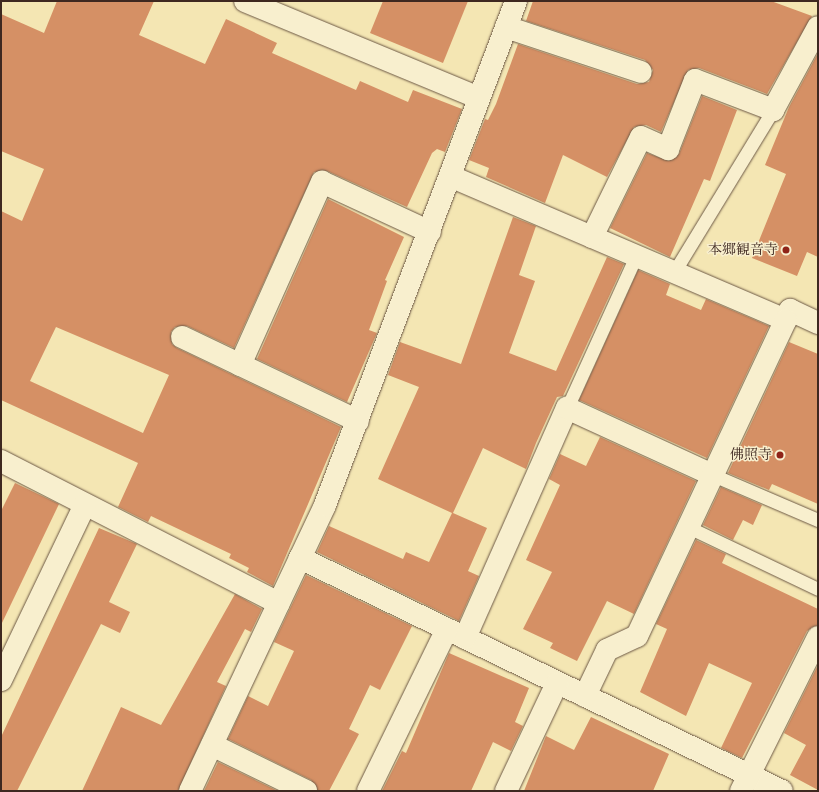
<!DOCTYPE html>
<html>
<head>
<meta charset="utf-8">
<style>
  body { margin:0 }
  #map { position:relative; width:819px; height:792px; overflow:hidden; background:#f4e6b3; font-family:"IM FELL Double Pica","Noto Serif JP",serif }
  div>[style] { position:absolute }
  .building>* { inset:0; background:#d59065 }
  .roads { filter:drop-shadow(0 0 1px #6c5845) drop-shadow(0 0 1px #6c5845) }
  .service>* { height:13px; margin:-6.5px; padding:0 6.5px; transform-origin:6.5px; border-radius:6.5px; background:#f8efce }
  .minor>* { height:22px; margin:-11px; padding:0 11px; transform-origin:11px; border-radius:11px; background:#f8efce }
  .dots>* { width:11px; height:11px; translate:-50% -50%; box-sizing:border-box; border:2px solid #f8efce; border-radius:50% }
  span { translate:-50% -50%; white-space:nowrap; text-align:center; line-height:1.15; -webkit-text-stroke:3px #f8efce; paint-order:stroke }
  .poi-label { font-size:14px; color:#3e2820 }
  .right { translate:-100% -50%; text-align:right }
  .frame { position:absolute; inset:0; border:2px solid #3e2820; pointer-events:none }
</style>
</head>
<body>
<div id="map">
  <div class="building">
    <div style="clip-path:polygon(evenodd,57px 1px,154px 1px,139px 35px,205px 64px,226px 19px,277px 43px,272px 53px,356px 90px,360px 81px,408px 102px,413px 90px,462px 109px,445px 152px,437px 149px,432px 153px,407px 207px,327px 171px,314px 172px,234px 348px,187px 326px,175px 327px,171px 332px,172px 344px,177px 348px,341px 427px,273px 586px,247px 572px,249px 568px,229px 558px,231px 554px,151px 516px,148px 522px,118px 507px,138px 463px,1px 400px,1px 211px,22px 221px,44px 169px,1px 151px,1px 14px,44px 33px,57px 1px,56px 327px,169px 375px,143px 433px,30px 381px,56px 327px)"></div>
    <div style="clip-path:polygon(383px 1px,468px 1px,443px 63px,370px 33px)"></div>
    <div style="clip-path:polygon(533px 1px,771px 1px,812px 16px,767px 94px,699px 68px,688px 70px,661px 132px,646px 125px,634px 127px,607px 177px,563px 155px,545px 203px,486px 177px,489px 168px,469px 160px,485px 119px,488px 120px,496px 104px,518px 44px,637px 84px,649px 82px,653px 70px,645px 60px,526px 21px)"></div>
    <div style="clip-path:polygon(818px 53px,818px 257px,807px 252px,797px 276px,752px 258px,786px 174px,765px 165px,789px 107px)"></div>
    <div style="clip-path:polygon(702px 96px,737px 110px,710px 181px,704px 179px,670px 257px,610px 228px,647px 153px,669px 161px,679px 154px)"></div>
    <div style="clip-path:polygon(328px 199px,404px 237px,385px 280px,387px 281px,369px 330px,377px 333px,347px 402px,257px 359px)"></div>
    <div style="clip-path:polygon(513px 217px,536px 226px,519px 275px,535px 281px,509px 353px,556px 371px,607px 257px,624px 264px,563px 396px,557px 397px,536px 443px,526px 469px,483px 448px,453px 513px,487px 528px,468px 571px,479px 576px,459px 621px,317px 552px,329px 526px,403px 559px,406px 552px,429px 562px,452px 513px,378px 479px,419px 387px,388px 375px,400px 342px,461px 364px)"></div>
    <div style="clip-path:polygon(638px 270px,670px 284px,666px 295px,701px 310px,706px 299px,769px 326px,707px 458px,579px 400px)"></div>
    <div style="clip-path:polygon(789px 342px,818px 354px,818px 504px,772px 484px,769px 490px,728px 473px)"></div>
    <div style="clip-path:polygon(600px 437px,696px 481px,634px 614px,607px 601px,577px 661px,550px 648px,553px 643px,523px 629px,552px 572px,526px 560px,560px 485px,549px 479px,560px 454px,586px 466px)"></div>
    <div style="clip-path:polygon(15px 483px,59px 504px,1px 625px,1px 511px)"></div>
    <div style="clip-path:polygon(721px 487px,762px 505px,753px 525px,743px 520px,733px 540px,703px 525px)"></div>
    <div style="clip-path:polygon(99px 528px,137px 544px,109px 602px,130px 612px,120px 633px,101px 624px,17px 791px,1px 791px,1px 737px)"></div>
    <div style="clip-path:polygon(696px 540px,726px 554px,722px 563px,818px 609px,818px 625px,807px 631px,742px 758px,721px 748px,752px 683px,709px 663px,686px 716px,640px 692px,667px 629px,656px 624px)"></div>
    <div style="clip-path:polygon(306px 575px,412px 626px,380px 690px,370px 685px,349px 729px,359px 734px,329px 791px,318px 791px,311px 780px,228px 739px,248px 696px,268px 706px,294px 651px,274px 642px)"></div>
    <div style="clip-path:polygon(235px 594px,262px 609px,251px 632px,245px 629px,217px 682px,226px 686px,178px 791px,82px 791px,121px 707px,161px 725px)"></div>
    <div style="clip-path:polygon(449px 653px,529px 688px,515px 722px,523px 726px,511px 751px,493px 742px,471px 791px,382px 791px,402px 751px,406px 753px)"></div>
    <div style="clip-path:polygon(818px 665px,818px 790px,790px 775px,806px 745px,784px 733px)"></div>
    <div style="clip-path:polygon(591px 717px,669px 754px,653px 791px,524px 791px,546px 736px,574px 750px)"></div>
    <div style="clip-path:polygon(218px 762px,278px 791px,204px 791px)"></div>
  </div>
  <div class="roads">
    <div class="service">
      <div style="left:674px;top:272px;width:190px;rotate:-58.6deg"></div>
      <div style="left:567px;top:408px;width:167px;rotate:-65.6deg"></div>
      <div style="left:713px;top:475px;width:114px;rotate:23.2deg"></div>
      <div style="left:688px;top:527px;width:144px;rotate:25.5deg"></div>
    </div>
    <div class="minor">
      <div style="left:245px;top:1px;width:253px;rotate:22.5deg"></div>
      <div style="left:506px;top:27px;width:142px;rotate:18.4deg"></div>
      <div style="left:452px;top:177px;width:363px;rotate:23.2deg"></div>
      <div style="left:786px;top:320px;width:11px;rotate:-68deg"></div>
      <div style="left:790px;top:310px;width:31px;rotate:25deg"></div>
      <div style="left:592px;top:237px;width:111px;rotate:-63.9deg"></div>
      <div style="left:641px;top:137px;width:30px;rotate:24deg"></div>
      <div style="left:668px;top:149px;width:74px;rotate:-68.6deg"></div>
      <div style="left:695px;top:80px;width:84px;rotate:21deg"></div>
      <div style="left:773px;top:110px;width:94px;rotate:-61.5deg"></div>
      <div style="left:182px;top:337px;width:195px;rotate:25.5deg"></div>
      <div style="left:240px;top:365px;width:201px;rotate:-65.9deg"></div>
      <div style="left:322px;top:182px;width:119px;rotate:24.8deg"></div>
      <div style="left:1px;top:461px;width:312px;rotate:27.1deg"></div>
      <div style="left:300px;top:558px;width:535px;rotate:25.8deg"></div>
      <div style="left:465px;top:638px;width:252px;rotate:-66.1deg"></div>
      <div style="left:567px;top:408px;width:161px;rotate:24.7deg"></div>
      <div style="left:1px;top:680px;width:194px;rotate:-64.4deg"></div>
      <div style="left:585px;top:696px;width:51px;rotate:-64.4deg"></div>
      <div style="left:607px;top:650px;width:33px;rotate:-25deg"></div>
      <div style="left:637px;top:636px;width:349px;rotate:-64.8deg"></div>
      <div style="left:212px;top:745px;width:105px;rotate:26.1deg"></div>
      <div style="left:190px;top:791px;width:316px;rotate:-64.7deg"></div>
      <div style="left:325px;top:505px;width:539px;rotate:-69.24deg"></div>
      <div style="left:368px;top:791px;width:180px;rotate:-64deg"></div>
      <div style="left:506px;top:791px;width:119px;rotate:-64.7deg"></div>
      <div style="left:741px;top:791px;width:172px;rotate:-63.4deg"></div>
    </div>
  </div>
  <div class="dots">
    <div style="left:786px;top:250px;background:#8f2418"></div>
    <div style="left:780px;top:455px;background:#8f2418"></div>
  </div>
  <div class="poi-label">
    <span class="right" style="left:778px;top:250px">本郷観音寺</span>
    <span class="right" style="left:772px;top:455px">佛照寺</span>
  </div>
  <div class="frame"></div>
</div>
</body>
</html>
